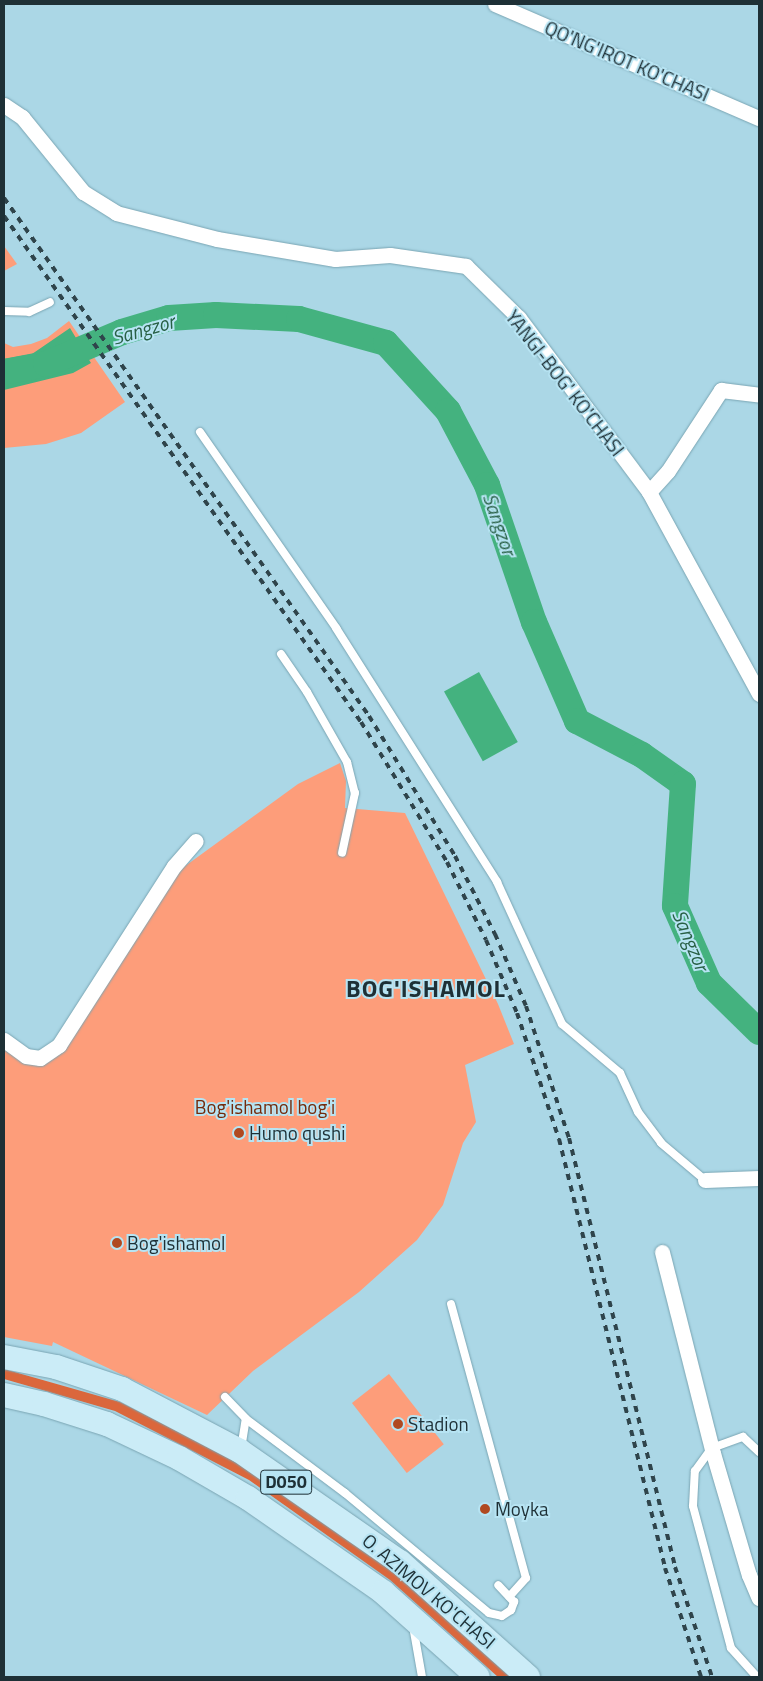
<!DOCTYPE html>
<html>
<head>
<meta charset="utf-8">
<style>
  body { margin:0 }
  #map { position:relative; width:763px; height:1681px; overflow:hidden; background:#abd7e6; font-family:"Titillium Web",sans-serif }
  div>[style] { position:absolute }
  .green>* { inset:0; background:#fd9d7a; transform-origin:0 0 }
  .forest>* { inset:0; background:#db673c }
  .water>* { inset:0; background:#44b27f; transform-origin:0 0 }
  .river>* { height:26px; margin:-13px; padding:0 13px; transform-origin:13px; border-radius:13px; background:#44b27f }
  .roads { filter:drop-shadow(0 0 1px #7aa5b3) drop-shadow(0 0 1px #7aa5b3) }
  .service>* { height:8px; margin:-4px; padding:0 4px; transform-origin:4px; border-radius:4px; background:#fff }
  .minor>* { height:15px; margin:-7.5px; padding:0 7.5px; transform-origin:7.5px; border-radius:7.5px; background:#fff }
  .primary>* { height:24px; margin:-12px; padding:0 12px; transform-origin:12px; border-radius:12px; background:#cbecf7 }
  .rail>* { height:4px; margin-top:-2px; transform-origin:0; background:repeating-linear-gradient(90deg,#2f444b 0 6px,transparent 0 12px) }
  .dots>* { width:14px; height:14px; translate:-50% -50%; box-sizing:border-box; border:2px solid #b7e4f3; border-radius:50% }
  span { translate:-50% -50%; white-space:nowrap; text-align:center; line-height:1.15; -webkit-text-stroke:4px #b7e4f3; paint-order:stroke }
  .shield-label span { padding:1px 4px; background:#b7e4f3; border:1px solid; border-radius:4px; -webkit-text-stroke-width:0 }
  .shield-label { font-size:18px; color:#1e3036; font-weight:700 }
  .street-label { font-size:19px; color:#1e3036 }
  .park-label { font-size:19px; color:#742a0b }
  .poi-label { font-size:19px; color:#1e3036 }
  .left { translate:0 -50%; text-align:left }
  .water-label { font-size:20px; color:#286045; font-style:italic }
  .district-label { font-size:24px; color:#1e3036; font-weight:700; letter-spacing:1px }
  .frame { position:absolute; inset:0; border:5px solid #1e3036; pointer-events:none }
</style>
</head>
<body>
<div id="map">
  <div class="green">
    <div style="clip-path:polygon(4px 246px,17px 264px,4px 271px)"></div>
    <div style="clip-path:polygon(69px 321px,125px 402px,81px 433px,46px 444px,4px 448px,4px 343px,13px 347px,31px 344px,47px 338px)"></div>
    <div style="clip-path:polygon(340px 763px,346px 781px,345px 808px,405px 813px,498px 1004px,514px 1044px,465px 1065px,476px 1122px,463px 1143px,443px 1205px,417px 1240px,359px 1292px,253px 1371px,207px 1415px,53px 1342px,52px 1346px,4px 1337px,4px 1046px,41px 1064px,52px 1060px,63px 1048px,177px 872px,298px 784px)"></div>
    <div style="left:389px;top:1374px;width:89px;height:47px;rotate:52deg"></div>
  </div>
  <div class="forest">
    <div style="clip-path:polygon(4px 1369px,120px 1402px,254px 1470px,395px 1571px,516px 1677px,498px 1677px,390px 1580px,249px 1480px,115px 1411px,4px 1379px)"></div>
  </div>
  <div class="water">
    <div style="clip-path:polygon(70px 328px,91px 363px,73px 373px,4px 390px,4px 359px,32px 354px)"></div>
    <div style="left:479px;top:672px;width:80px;height:40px;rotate:61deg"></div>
  </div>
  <div class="river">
    <div style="left:4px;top:372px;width:43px;rotate:-10.8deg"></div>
    <div style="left:46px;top:364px;width:82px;rotate:-22.8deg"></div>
    <div style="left:122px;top:332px;width:49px;rotate:-16.6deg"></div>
    <div style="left:169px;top:318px;width:47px;rotate:-3.7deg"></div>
    <div style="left:216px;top:315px;width:83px;rotate:2.8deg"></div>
    <div style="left:299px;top:319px;width:90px;rotate:15.4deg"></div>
    <div style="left:386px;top:343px;width:92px;rotate:47.6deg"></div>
    <div style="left:448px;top:411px;width:84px;rotate:62.2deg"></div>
    <div style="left:487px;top:485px;width:145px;rotate:71.1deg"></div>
    <div style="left:534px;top:622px;width:108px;rotate:66.5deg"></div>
    <div style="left:577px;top:721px;width:73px;rotate:27.6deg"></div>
    <div style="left:642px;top:755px;width:50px;rotate:35.3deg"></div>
    <div style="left:683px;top:784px;width:122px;rotate:93.8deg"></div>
    <div style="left:675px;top:906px;width:84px;rotate:66.2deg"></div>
    <div style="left:709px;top:983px;width:70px;rotate:44.4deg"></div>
  </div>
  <div class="roads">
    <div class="service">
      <div style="left:4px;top:311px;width:25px;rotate:2deg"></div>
      <div style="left:29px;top:312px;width:23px;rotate:-25deg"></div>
      <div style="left:200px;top:432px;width:239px;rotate:55.2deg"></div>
      <div style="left:336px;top:628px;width:301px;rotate:57.6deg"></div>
      <div style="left:497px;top:882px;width:156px;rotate:65.4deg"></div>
      <div style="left:562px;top:1024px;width:76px;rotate:40.2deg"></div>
      <div style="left:620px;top:1073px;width:43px;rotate:65.2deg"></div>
      <div style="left:638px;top:1112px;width:39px;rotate:53deg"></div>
      <div style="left:661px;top:1143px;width:57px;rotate:40.1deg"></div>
      <div style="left:281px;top:654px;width:46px;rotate:55.6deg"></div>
      <div style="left:307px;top:692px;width:81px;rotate:60.3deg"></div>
      <div style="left:347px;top:762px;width:32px;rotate:76deg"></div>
      <div style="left:355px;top:793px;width:61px;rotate:102.2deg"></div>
      <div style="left:451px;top:1304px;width:284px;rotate:74.7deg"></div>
      <div style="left:526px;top:1578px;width:25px;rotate:132deg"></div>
      <div style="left:225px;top:1397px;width:30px;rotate:46deg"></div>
      <div style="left:246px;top:1419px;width:124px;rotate:36.8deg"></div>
      <div style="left:345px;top:1493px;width:187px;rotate:39.8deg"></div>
      <div style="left:489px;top:1613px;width:13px;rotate:13deg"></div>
      <div style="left:502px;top:1616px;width:11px;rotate:-34deg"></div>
      <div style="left:511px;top:1610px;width:9px;rotate:-69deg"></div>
      <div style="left:514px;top:1602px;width:23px;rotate:-133deg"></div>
      <div style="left:241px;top:1449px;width:30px;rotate:-81deg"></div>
      <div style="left:413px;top:1626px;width:52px;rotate:80deg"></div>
      <div style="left:757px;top:1677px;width:39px;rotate:-132deg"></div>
      <div style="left:731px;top:1648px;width:147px;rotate:-105deg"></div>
      <div style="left:693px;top:1506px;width:35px;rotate:-87deg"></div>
      <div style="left:695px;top:1471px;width:29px;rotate:-54deg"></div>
      <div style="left:712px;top:1448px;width:33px;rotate:-20deg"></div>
      <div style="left:743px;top:1437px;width:22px;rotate:43deg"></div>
    </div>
    <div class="minor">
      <div style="left:495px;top:4px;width:288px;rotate:23.4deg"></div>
      <div style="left:4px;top:105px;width:22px;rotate:34deg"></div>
      <div style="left:22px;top:117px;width:97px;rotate:50.9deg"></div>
      <div style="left:83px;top:192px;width:39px;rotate:32deg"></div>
      <div style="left:116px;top:213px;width:104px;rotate:14.4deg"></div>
      <div style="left:217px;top:239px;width:120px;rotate:9.6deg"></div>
      <div style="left:335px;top:259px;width:55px;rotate:-4.2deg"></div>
      <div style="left:390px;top:255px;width:77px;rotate:8.2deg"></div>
      <div style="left:466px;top:266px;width:74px;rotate:44.5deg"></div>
      <div style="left:519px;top:318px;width:217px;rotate:53.2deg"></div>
      <div style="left:649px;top:492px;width:230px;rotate:61.4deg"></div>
      <div style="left:649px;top:492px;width:28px;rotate:-48deg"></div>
      <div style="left:668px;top:471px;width:97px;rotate:-56.8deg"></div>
      <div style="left:721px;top:390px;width:38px;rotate:7deg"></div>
      <div style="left:4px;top:1040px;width:27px;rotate:36deg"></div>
      <div style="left:26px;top:1056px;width:14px;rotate:8deg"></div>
      <div style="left:40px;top:1058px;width:23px;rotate:-34deg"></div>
      <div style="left:59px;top:1045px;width:213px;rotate:-57.3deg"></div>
      <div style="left:174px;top:866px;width:33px;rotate:-49deg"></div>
      <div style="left:705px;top:1180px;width:54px;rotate:-2.1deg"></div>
      <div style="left:662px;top:1252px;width:207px;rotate:75.8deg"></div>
      <div style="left:713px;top:1453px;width:127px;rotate:73.6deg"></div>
      <div style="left:749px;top:1575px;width:25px;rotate:67deg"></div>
    </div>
    <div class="primary">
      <div style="left:4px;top:1357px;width:53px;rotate:10.9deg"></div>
      <div style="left:56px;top:1367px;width:70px;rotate:18.4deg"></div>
      <div style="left:122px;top:1389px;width:133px;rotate:27.7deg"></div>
      <div style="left:240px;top:1451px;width:195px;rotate:34.8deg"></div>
      <div style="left:400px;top:1562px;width:172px;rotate:41.9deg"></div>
      <div style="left:4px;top:1395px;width:41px;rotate:12.7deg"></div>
      <div style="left:44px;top:1404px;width:66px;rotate:17.6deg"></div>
      <div style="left:107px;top:1424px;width:80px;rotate:25.3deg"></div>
      <div style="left:179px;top:1458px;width:80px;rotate:30.1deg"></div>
      <div style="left:248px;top:1498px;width:165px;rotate:34.8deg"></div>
      <div style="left:383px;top:1592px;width:127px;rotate:41.8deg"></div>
    </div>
  </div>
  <div class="rail">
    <div style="left:4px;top:198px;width:634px;rotate:54.83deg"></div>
    <div style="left:369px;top:716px;width:164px;rotate:58.4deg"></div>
    <div style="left:455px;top:856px;width:88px;rotate:62.9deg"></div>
    <div style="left:495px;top:934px;width:78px;rotate:66.7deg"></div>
    <div style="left:526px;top:1006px;width:139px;rotate:72deg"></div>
    <div style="left:569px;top:1138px;width:442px;rotate:76.1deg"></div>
    <div style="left:675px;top:1567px;width:116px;rotate:71.4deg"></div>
    <div style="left:4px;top:216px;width:619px;rotate:54.8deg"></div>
    <div style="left:361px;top:722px;width:164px;rotate:58.4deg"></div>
    <div style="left:447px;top:862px;width:87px;rotate:63.4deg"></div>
    <div style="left:486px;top:940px;width:79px;rotate:67deg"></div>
    <div style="left:517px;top:1013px;width:133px;rotate:71.6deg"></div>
    <div style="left:559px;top:1139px;width:442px;rotate:76.1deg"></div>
    <div style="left:665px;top:1568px;width:115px;rotate:71.7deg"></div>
  </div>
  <div class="dots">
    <div style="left:239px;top:1133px;background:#b04921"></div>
    <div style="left:117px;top:1243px;background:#b04921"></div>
    <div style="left:398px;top:1424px;background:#b04921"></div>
    <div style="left:485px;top:1509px;background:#b04921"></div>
  </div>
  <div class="shield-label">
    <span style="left:286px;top:1482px">D050</span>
  </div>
  <div class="street-label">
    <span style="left:627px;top:61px;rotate:23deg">QO'NG'IROT KO'CHASI</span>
    <span style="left:565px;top:383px;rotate:52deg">YANGI-BOG' KO'CHASI</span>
    <span style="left:429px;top:1591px;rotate:40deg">O. AZIMOV KO'CHASI</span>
  </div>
  <div class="park-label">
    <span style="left:265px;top:1107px">Bog'ishamol bog'i</span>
  </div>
  <div class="poi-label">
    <span class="left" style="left:249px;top:1133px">Humo qushi</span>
    <span class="left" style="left:127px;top:1243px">Bog'ishamol</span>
    <span class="left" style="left:408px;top:1424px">Stadion</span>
    <span class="left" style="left:495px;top:1509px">Moyka</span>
  </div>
  <div class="water-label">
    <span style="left:143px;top:329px;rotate:-16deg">Sangzor</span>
    <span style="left:500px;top:524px;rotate:71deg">Sangzor</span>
    <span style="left:691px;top:940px;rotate:67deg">Sangzor</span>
  </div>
  <div class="district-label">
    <span style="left:426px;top:989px">BOG'ISHAMOL</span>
  </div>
  <div class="frame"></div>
</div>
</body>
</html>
